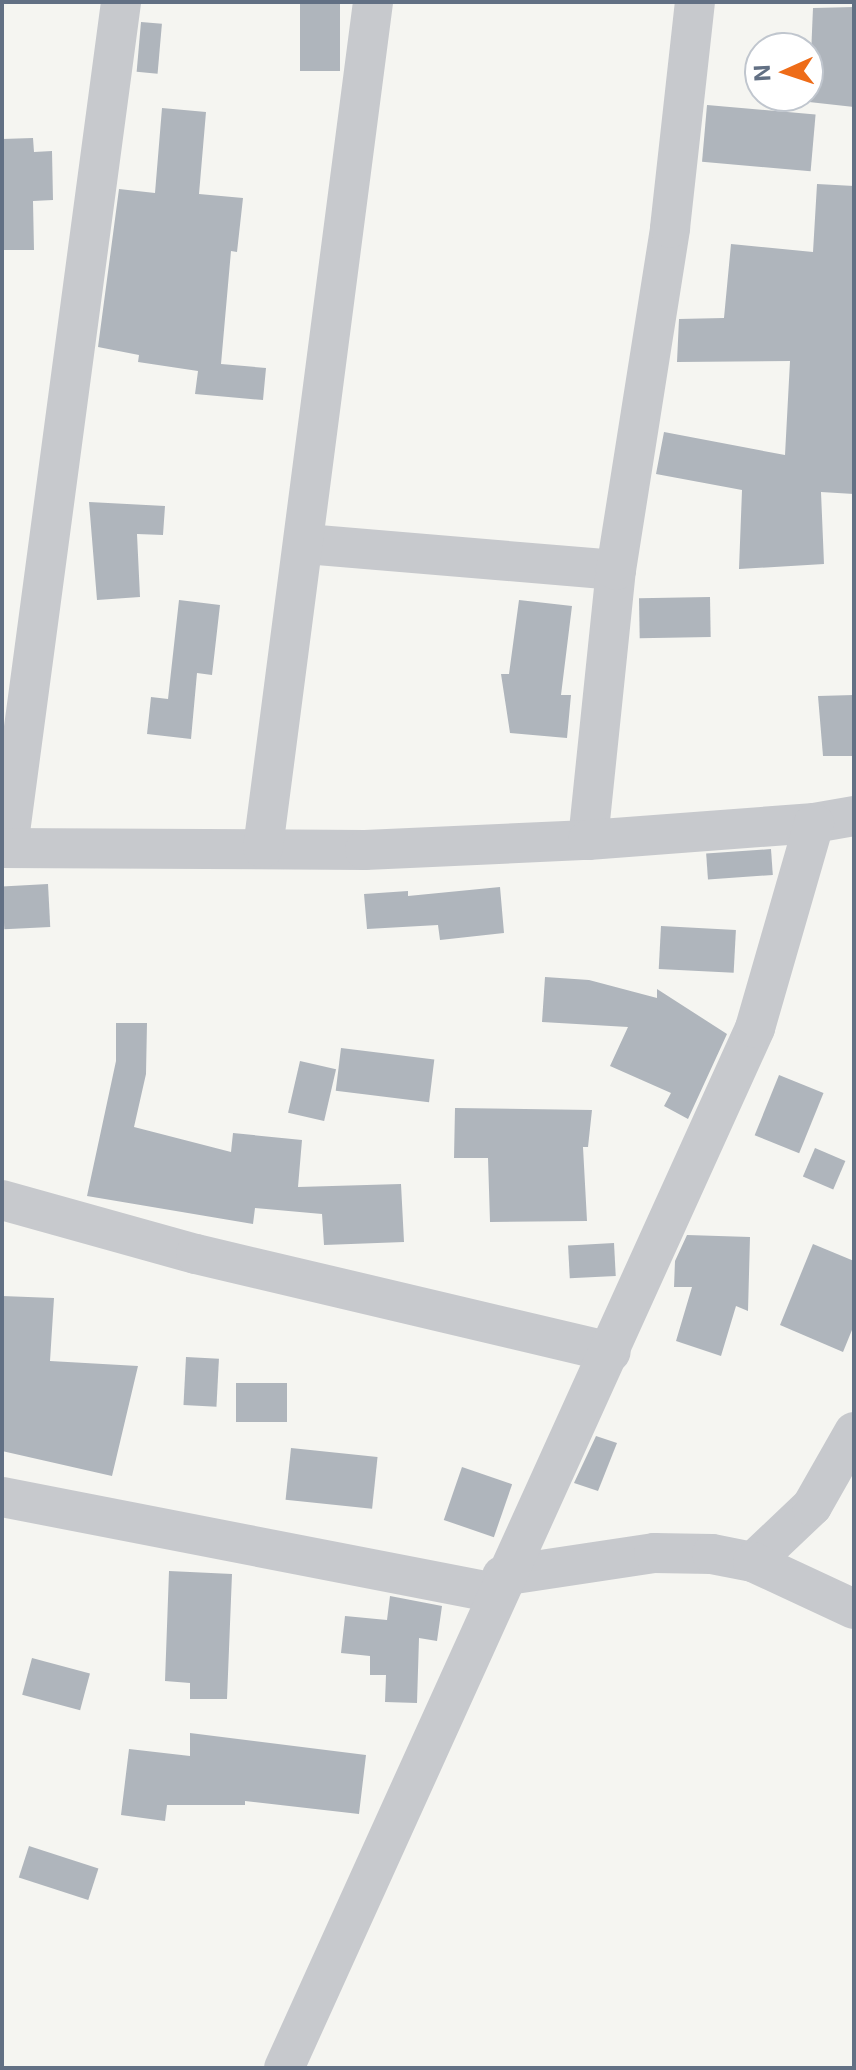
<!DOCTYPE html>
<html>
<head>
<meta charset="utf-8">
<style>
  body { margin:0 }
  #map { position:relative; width:856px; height:2070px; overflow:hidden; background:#f5f5f1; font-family:Inter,sans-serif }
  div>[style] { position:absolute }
  .building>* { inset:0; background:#afb5bc; transform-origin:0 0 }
  .minor>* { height:40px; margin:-20px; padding:0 20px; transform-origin:20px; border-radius:20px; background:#c7c9cd }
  span { translate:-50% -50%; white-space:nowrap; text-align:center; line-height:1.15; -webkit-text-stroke:8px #fff; paint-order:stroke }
  .frame { position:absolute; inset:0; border:4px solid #627084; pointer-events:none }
  .north { position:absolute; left:744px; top:32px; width:80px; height:80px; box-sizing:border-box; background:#fff; border:2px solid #c0c6ce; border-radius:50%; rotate:267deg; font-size:22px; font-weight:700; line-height:32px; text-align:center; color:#627084 }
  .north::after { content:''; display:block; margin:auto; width:28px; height:36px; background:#ee6c18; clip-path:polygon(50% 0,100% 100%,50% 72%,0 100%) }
</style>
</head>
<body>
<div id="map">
  <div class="building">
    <div style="left:300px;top:2px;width:40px;height:69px"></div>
    <div style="clip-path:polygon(854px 7px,854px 107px,809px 102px,813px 8px)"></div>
    <div style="left:141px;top:22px;width:21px;height:50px;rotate:5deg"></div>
    <div style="left:707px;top:105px;width:109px;height:57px;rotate:5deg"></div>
    <div style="clip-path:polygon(162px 108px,206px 112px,199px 194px,243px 198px,237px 252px,231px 251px,221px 364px,266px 368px,263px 400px,195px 394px,198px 371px,138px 362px,139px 355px,98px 347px,119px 189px,155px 193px)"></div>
    <div style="clip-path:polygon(33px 138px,34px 152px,52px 151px,53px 200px,33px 201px,34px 250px,2px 250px,2px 139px)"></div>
    <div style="clip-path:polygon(817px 184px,854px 186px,854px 494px,821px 492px,824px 564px,739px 569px,742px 490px,656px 474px,664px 432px,785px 455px,790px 361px,677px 362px,679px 319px,724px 318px,731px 244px,813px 252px)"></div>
    <div style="clip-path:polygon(89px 502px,165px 506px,163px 535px,137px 534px,140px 597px,97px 600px)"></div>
    <div style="left:710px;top:597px;width:40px;height:71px;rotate:89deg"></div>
    <div style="clip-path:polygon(179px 600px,220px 605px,212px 675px,197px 673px,191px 739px,147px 734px,151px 697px,168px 699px)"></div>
    <div style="clip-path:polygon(519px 600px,572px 606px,561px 695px,571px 695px,567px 738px,510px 733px,501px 674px,509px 674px)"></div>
    <div style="clip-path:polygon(854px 695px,854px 756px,823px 756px,818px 696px)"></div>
    <div style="left:771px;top:849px;width:26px;height:65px;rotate:86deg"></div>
    <div style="left:48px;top:884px;width:43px;height:46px;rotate:87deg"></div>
    <div style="clip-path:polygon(500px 887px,504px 933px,440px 940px,438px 925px,367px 929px,364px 894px,408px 891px,408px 896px)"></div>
    <div style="left:661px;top:926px;width:75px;height:43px;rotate:3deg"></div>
    <div style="clip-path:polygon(545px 977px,589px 980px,657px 998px,657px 989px,727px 1034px,688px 1119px,664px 1106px,671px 1093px,610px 1066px,628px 1027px,542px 1022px)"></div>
    <div style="clip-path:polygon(116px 1023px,147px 1023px,146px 1074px,134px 1127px,231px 1152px,233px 1133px,302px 1140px,298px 1187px,401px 1184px,404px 1242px,324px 1245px,322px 1214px,255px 1208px,253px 1224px,87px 1196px,116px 1061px)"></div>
    <div style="left:341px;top:1048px;width:94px;height:43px;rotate:7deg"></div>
    <div style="left:300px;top:1061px;width:37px;height:53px;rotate:13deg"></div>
    <div style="left:779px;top:1075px;width:48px;height:65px;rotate:22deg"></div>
    <div style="clip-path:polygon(455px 1108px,592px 1110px,588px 1147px,583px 1147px,587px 1221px,490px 1222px,488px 1158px,454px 1158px)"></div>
    <div style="left:815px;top:1148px;width:33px;height:31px;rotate:23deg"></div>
    <div style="clip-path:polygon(687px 1235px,750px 1237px,748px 1311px,736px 1306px,721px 1356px,676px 1341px,692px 1287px,674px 1287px,675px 1261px)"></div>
    <div style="left:614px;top:1243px;width:33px;height:46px;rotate:87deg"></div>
    <div style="clip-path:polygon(813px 1244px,854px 1261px,854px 1325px,843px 1352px,780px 1325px)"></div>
    <div style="clip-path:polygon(2px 1296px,54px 1298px,50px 1361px,138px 1366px,112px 1476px,2px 1451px)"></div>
    <div style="left:186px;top:1357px;width:33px;height:48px;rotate:3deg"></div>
    <div style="left:236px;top:1383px;width:51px;height:39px"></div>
    <div style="clip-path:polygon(596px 1436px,617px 1443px,598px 1491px,574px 1483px)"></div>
    <div style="left:291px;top:1448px;width:87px;height:52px;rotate:6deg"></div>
    <div style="left:462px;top:1467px;width:53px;height:56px;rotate:19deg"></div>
    <div style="clip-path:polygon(169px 1571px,232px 1574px,227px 1699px,190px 1699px,190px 1683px,165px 1681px)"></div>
    <div style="clip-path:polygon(390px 1596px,442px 1606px,437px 1641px,419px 1638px,417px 1703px,385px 1702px,386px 1675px,370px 1675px,370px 1656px,341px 1653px,345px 1616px,387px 1620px)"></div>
    <div style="left:32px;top:1658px;width:60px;height:38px;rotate:15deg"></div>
    <div style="clip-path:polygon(190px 1733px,366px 1755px,359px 1814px,245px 1801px,245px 1805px,167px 1805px,165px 1821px,121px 1815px,129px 1749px,190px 1756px)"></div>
    <div style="left:29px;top:1846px;width:73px;height:33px;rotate:18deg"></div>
  </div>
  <div class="minor">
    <div style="left:306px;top:544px;width:311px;rotate:4.8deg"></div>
    <div style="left:588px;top:840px;width:271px;rotate:-84.1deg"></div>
    <div style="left:616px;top:570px;width:346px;rotate:-81deg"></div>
    <div style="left:670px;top:228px;width:227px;rotate:-83.7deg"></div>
    <div style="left:8px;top:847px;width:853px;rotate:-82.38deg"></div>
    <div style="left:2px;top:848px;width:363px;rotate:0.3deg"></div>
    <div style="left:365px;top:850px;width:223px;rotate:-2.6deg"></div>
    <div style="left:588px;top:840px;width:227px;rotate:-4.3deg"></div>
    <div style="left:814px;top:823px;width:41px;rotate:-9.9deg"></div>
    <div style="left:263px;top:848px;width:853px;rotate:-82.59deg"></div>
    <div style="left:2px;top:1200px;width:201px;rotate:15.6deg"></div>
    <div style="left:196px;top:1254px;width:426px;rotate:13.3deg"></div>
    <div style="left:2px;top:1497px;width:502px;rotate:11.02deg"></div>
    <div style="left:753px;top:1562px;width:81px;rotate:-43.5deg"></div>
    <div style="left:812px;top:1506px;width:85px;rotate:-60.4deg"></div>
    <div style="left:502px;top:1576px;width:154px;rotate:-8.6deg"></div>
    <div style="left:654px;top:1553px;width:58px;rotate:1deg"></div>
    <div style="left:712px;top:1554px;width:42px;rotate:11deg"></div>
    <div style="left:753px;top:1562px;width:111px;rotate:25deg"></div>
    <div style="left:284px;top:2068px;width:1142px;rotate:-65.63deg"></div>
    <div style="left:755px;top:1028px;width:213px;rotate:-73.9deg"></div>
  </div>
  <div class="frame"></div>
  <div class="north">N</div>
</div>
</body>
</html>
